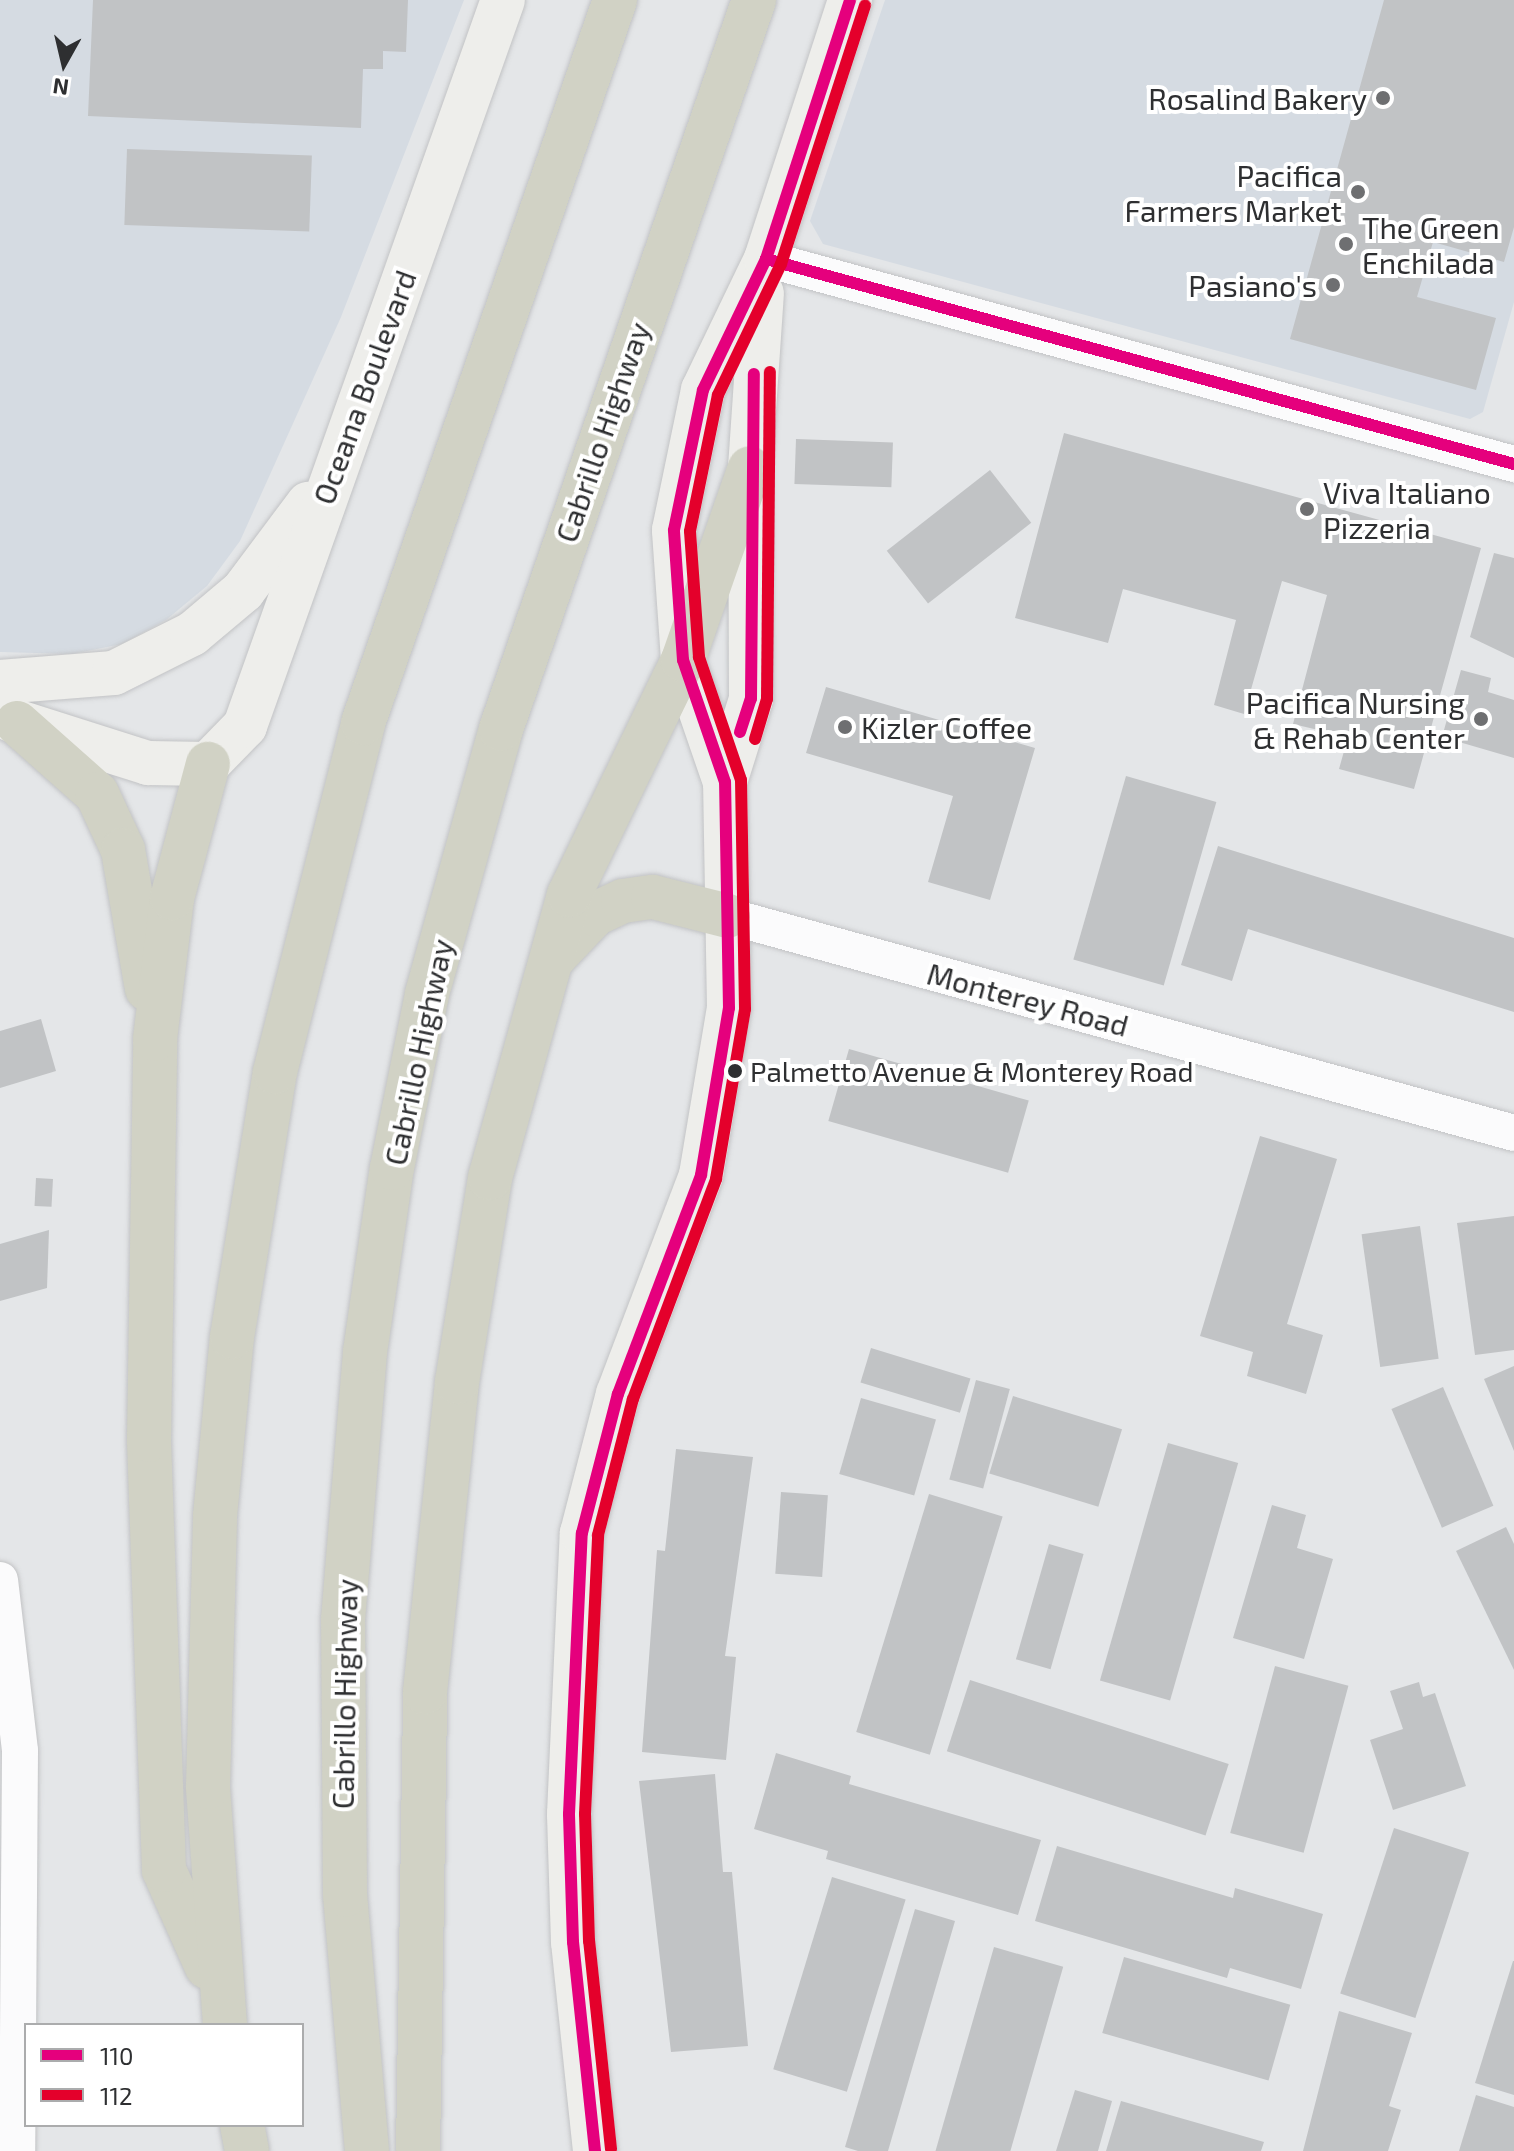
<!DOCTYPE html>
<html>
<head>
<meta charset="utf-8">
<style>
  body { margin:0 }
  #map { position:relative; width:1514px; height:2151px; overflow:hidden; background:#e4e6e8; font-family:"Exo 2",sans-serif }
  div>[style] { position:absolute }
  .built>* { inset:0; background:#d5dbe2 }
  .building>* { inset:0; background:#c1c3c5; transform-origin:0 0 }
  .roads { filter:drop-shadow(0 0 2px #c2c3c5) drop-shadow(0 0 2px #c2c3c5) }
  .street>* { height:36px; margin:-18px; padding:0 18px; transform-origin:18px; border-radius:18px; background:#fbfbfc }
  .secondary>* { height:44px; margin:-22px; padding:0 22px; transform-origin:22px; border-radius:22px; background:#eeeeeb }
  .highway>* { height:44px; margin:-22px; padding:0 22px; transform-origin:22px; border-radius:22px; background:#d1d2c5 }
  .bus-1>* { height:12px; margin:-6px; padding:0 6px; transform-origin:6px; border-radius:6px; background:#e5007d }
  .bus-2>* { height:12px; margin:-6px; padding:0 6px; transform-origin:6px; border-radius:6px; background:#e4002b }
  .dots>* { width:22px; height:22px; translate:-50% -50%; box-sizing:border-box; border:4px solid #fff; border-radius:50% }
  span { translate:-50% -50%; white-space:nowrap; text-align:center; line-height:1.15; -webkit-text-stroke:8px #fff; paint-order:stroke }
  .bus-label { font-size:28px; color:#2e2f31 }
  .left { translate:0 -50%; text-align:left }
  .poi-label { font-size:30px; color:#2e2f31 }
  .right { translate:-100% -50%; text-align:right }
  .street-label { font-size:30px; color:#2e2f31 }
  .legend { position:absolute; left:24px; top:2023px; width:280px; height:104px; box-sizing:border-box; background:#fff; border:2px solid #abacad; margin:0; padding:10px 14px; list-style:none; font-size:24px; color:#2e2f31 }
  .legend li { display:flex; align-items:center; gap:16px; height:40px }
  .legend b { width:40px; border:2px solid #abacad }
  .north { position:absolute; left:24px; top:24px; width:80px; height:80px; -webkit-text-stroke:6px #fff; paint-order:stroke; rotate:188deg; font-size:22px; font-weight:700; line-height:32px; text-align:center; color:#2e2f31 }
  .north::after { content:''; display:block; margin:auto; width:28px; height:36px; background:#2e2f31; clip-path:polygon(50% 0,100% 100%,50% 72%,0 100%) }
</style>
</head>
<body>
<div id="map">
  <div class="built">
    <div style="clip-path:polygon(0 0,464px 0,341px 317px,240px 541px,207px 586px,166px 620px,122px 644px,72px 654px,0 652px)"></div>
    <div style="clip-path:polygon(885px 0,1514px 0,1514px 302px,1483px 412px,1470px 419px,823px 244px,810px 221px)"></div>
  </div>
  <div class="building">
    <div style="clip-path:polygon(93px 0,408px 0,406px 52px,383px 51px,383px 69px,363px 69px,361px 128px,88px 116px)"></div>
    <div style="clip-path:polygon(1384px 0,1514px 0,1514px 227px,1504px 262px,1433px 242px,1417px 297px,1496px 318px,1476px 390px,1290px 339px)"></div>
    <div style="left:127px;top:149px;width:185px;height:76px;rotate:2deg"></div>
    <div style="clip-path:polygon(1064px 433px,1481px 548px,1414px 789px,1339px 769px,1348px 737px,1293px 724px,1327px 595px,1282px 581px,1244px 714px,1214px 705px,1236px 620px,1123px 589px,1108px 643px,1015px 618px)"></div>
    <div style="left:796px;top:439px;width:97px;height:45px;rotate:2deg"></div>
    <div style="left:990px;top:470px;width:67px;height:131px;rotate:52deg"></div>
    <div style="clip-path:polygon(1494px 553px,1514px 558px,1514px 658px,1470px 637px)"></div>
    <div style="clip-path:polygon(1461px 670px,1491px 678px,1488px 692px,1514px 700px,1514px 758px,1442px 737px)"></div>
    <div style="clip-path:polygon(826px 687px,1035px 748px,990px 900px,928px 882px,953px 796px,806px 753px)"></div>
    <div style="left:1126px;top:776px;width:94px;height:191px;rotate:16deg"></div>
    <div style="clip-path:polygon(1218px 846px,1514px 938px,1514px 1012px,1248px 929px,1232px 981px,1181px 965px)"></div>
    <div style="clip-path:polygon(41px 1019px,56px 1071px,0 1088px,0 1031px)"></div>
    <div style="left:849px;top:1049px;width:187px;height:75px;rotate:16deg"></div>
    <div style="clip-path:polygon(1260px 1136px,1337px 1159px,1287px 1324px,1323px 1335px,1306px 1394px,1247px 1376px,1253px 1352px,1200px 1336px)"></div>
    <div style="left:36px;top:1178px;width:17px;height:28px;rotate:3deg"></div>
    <div style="clip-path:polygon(1514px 1216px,1514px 1350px,1475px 1355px,1457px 1223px)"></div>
    <div style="left:1420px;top:1226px;width:134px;height:59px;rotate:82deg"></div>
    <div style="clip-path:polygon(49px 1230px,47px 1288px,0 1301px,0 1244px)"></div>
    <div style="left:871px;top:1348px;width:104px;height:36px;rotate:17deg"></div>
    <div style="clip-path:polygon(1514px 1366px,1514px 1451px,1484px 1379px)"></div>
    <div style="left:976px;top:1380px;width:35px;height:103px;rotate:15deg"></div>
    <div style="left:1443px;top:1387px;width:129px;height:56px;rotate:67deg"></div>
    <div style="left:1013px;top:1396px;width:114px;height:81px;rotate:17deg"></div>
    <div style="left:861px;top:1398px;width:78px;height:79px;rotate:16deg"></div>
    <div style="left:1168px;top:1443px;width:73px;height:247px;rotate:16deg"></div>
    <div style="clip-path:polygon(676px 1449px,753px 1457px,725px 1656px,736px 1657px,726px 1760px,642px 1752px,657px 1550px,665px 1551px)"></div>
    <div style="left:781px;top:1492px;width:47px;height:82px;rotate:4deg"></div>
    <div style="left:929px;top:1494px;width:77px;height:249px;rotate:17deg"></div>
    <div style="clip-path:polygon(1272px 1505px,1306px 1515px,1297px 1548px,1333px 1559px,1304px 1659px,1233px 1638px)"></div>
    <div style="clip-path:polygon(1506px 1527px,1514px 1544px,1514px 1670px,1456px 1551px)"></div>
    <div style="left:1049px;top:1544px;width:36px;height:120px;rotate:16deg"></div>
    <div style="left:1275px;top:1666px;width:76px;height:173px;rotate:15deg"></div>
    <div style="left:970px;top:1680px;width:272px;height:75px;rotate:18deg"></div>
    <div style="clip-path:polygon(1419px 1682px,1423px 1697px,1435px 1693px,1466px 1786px,1393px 1810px,1370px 1740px,1403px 1729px,1390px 1691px)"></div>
    <div style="clip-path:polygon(776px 1753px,851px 1776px,849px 1784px,1041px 1840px,1018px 1915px,826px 1859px,828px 1851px,754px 1829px)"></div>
    <div style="clip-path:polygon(715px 1774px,723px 1872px,732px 1872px,748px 2046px,671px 2052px,639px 1781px)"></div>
    <div style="left:1394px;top:1828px;width:79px;height:174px;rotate:18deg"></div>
    <div style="clip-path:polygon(1057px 1846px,1233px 1898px,1235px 1888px,1323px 1914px,1301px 1989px,1230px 1968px,1227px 1978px,1035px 1921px)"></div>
    <div style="left:832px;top:1877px;width:77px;height:201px;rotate:17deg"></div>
    <div style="clip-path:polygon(915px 1909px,955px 1921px,888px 2151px,858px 2151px,845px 2147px)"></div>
    <div style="left:994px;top:1947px;width:72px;height:213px;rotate:16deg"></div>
    <div style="left:1124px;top:1957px;width:173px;height:79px;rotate:16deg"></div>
    <div style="clip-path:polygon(1513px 1961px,1514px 1961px,1514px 2095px,1475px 2083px)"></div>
    <div style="clip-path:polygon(1339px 2011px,1412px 2033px,1389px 2106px,1401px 2110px,1388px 2151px,1303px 2151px)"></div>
    <div style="clip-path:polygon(1075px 2090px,1112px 2101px,1098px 2151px,1056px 2151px)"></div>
    <div style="clip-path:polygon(1476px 2095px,1514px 2107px,1514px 2151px,1459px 2151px)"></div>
    <div style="clip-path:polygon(1121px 2101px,1264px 2142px,1261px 2151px,1106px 2151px)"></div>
  </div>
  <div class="roads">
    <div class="street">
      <div style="left:766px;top:259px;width:776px;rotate:15.33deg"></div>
      <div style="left:728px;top:916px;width:815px;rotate:15.43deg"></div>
      <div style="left:0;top:1580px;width:172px;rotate:83.3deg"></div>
      <div style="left:20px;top:1751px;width:400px;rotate:90.4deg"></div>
    </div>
    <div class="secondary">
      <div style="left:0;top:682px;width:114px;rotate:-4.5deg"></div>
      <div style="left:114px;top:673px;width:87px;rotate:-26.6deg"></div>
      <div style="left:192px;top:634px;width:67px;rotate:-40.1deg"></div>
      <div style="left:243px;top:591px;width:109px;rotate:-53.2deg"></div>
      <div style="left:9px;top:719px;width:146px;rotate:17.6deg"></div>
      <div style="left:148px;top:763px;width:60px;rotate:1deg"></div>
      <div style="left:208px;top:764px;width:53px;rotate:-45.8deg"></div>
      <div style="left:245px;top:726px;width:770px;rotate:-70.44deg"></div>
      <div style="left:725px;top:782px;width:87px;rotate:-72.6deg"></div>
      <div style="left:751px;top:699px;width:231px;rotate:-90.2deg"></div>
      <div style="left:750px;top:468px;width:175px;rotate:-86.1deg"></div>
      <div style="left:595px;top:2151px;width:210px;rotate:-96deg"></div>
      <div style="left:573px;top:1942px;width:128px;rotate:-91.8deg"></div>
      <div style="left:569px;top:1814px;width:281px;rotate:-87.4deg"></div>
      <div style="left:582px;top:1533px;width:144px;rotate:-75.5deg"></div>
      <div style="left:618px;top:1394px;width:234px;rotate:-69.2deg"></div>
      <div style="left:701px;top:1175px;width:169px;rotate:-80.5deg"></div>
      <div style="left:729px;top:1008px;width:226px;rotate:-91deg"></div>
      <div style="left:725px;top:782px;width:129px;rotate:-109deg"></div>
      <div style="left:683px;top:660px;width:130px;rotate:-94deg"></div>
      <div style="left:674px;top:530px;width:143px;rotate:-78.3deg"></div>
      <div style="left:703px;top:390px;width:145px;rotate:-64.3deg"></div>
      <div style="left:766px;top:259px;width:272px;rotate:-72deg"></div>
    </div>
    <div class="highway">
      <div style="left:17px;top:723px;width:107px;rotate:41.6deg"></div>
      <div style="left:97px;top:794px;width:62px;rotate:65.1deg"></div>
      <div style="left:123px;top:850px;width:141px;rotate:80.2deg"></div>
      <div style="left:554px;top:957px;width:59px;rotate:-46.4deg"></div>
      <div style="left:595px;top:914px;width:31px;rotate:-25deg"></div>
      <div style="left:623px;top:901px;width:30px;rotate:-8deg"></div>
      <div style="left:653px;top:897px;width:77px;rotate:14.2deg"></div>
      <div style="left:207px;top:1967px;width:106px;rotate:-113.9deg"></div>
      <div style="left:164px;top:1870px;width:430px;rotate:-92deg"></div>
      <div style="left:149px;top:1440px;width:401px;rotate:-89.1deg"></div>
      <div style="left:155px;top:1039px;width:142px;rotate:-83.1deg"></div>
      <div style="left:172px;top:898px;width:139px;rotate:-75deg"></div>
      <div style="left:225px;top:2025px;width:239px;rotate:-94.1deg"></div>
      <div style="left:208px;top:1787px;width:271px;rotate:-88.5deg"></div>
      <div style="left:215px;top:1516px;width:180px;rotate:-84.6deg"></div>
      <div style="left:232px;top:1337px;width:268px;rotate:-80.8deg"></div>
      <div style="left:275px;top:1072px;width:360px;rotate:-75.8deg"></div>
      <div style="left:363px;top:723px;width:766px;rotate:-70.78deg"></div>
      <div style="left:242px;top:2125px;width:26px;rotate:79deg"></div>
      <div style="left:367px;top:2151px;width:257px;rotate:-94.9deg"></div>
      <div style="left:345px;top:1895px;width:275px;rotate:-90.4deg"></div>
      <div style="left:343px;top:1620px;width:269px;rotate:-85.3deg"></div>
      <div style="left:365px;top:1352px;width:186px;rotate:-81.7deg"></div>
      <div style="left:392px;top:1168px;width:177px;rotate:-78.6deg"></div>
      <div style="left:427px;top:994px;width:275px;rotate:-74.4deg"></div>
      <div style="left:501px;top:729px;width:772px;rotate:-70.86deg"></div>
      <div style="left:418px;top:2151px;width:459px;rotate:-89.1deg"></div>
      <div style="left:425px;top:1692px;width:312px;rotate:-84.1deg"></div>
      <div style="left:457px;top:1382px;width:207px;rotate:-80.8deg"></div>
      <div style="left:490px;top:1178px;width:294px;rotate:-74.4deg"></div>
      <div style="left:569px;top:895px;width:261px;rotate:-64.1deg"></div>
      <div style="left:683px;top:660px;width:203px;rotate:-70.8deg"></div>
    </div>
  </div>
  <div class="bus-1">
    <div style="left:766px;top:259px;width:776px;rotate:15.33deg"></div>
    <div style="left:740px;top:732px;width:35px;rotate:-72deg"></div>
    <div style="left:751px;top:699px;width:325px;rotate:-89.5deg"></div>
    <div style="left:595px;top:2151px;width:210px;rotate:-96deg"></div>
    <div style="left:573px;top:1942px;width:128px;rotate:-91.8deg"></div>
    <div style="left:569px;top:1814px;width:281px;rotate:-87.4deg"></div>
    <div style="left:582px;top:1533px;width:144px;rotate:-75.5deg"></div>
    <div style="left:618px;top:1394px;width:234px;rotate:-69.2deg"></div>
    <div style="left:701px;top:1175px;width:169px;rotate:-80.5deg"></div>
    <div style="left:729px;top:1008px;width:226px;rotate:-91deg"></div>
    <div style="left:725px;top:782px;width:129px;rotate:-109deg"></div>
    <div style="left:683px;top:660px;width:130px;rotate:-94deg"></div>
    <div style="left:674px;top:530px;width:143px;rotate:-78.3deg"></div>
    <div style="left:703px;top:390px;width:145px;rotate:-64.3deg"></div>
    <div style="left:766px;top:259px;width:272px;rotate:-72deg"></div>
  </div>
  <div class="bus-2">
    <div style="left:755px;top:739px;width:42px;rotate:-73.3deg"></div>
    <div style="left:767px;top:699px;width:327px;rotate:-89.5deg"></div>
    <div style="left:611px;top:2149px;width:209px;rotate:-96deg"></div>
    <div style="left:589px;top:1941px;width:127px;rotate:-91.8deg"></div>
    <div style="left:585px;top:1814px;width:279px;rotate:-87.3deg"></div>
    <div style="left:598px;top:1535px;width:140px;rotate:-75.6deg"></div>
    <div style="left:633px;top:1399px;width:235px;rotate:-69.3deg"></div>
    <div style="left:716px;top:1179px;width:172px;rotate:-80.3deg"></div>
    <div style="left:745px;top:1009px;width:229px;rotate:-91deg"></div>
    <div style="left:741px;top:780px;width:130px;rotate:-108.9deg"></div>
    <div style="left:699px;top:657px;width:126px;rotate:-94.1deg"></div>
    <div style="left:690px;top:531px;width:139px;rotate:-78.4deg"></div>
    <div style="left:718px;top:395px;width:145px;rotate:-64.3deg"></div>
    <div style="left:781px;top:264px;width:272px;rotate:-72deg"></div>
  </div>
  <div class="dots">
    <div style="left:1383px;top:98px;background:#6e6f71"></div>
    <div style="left:1358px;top:192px;background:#6e6f71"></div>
    <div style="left:1346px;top:244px;background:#6e6f71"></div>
    <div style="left:1333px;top:285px;background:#6e6f71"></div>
    <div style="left:1307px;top:509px;background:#6e6f71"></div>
    <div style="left:1481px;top:719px;background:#6e6f71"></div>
    <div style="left:845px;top:727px;background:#6e6f71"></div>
    <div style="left:735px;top:1071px;background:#2e2f31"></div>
  </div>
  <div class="bus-label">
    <span class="left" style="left:750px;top:1071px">Palmetto Avenue &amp; Monterey Road</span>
  </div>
  <div class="poi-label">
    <span class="right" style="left:1367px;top:98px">Rosalind Bakery</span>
    <span class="right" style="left:1342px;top:192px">Pacifica<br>Farmers Market</span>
    <span class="left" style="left:1362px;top:244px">The Green<br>Enchilada</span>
    <span class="right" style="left:1317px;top:285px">Pasiano's</span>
    <span class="left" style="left:1323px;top:509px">Viva Italiano<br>Pizzeria</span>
    <span class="right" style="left:1465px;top:719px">Pacifica Nursing<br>&amp; Rehab Center</span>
    <span class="left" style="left:861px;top:727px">Kizler Coffee</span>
  </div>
  <div class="street-label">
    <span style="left:364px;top:387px;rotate:-70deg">Oceana Boulevard</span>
    <span style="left:602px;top:432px;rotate:-71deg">Cabrillo Highway</span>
    <span style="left:1028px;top:999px;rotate:15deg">Monterey Road</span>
    <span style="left:418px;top:1052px;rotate:-78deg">Cabrillo Highway</span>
    <span style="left:344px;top:1694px;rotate:-89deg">Cabrillo Highway</span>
  </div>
  <ul class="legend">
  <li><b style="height:10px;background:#e5007d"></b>110</li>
  <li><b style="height:10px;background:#e4002b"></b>112</li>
  </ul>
  <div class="north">N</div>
</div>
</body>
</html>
